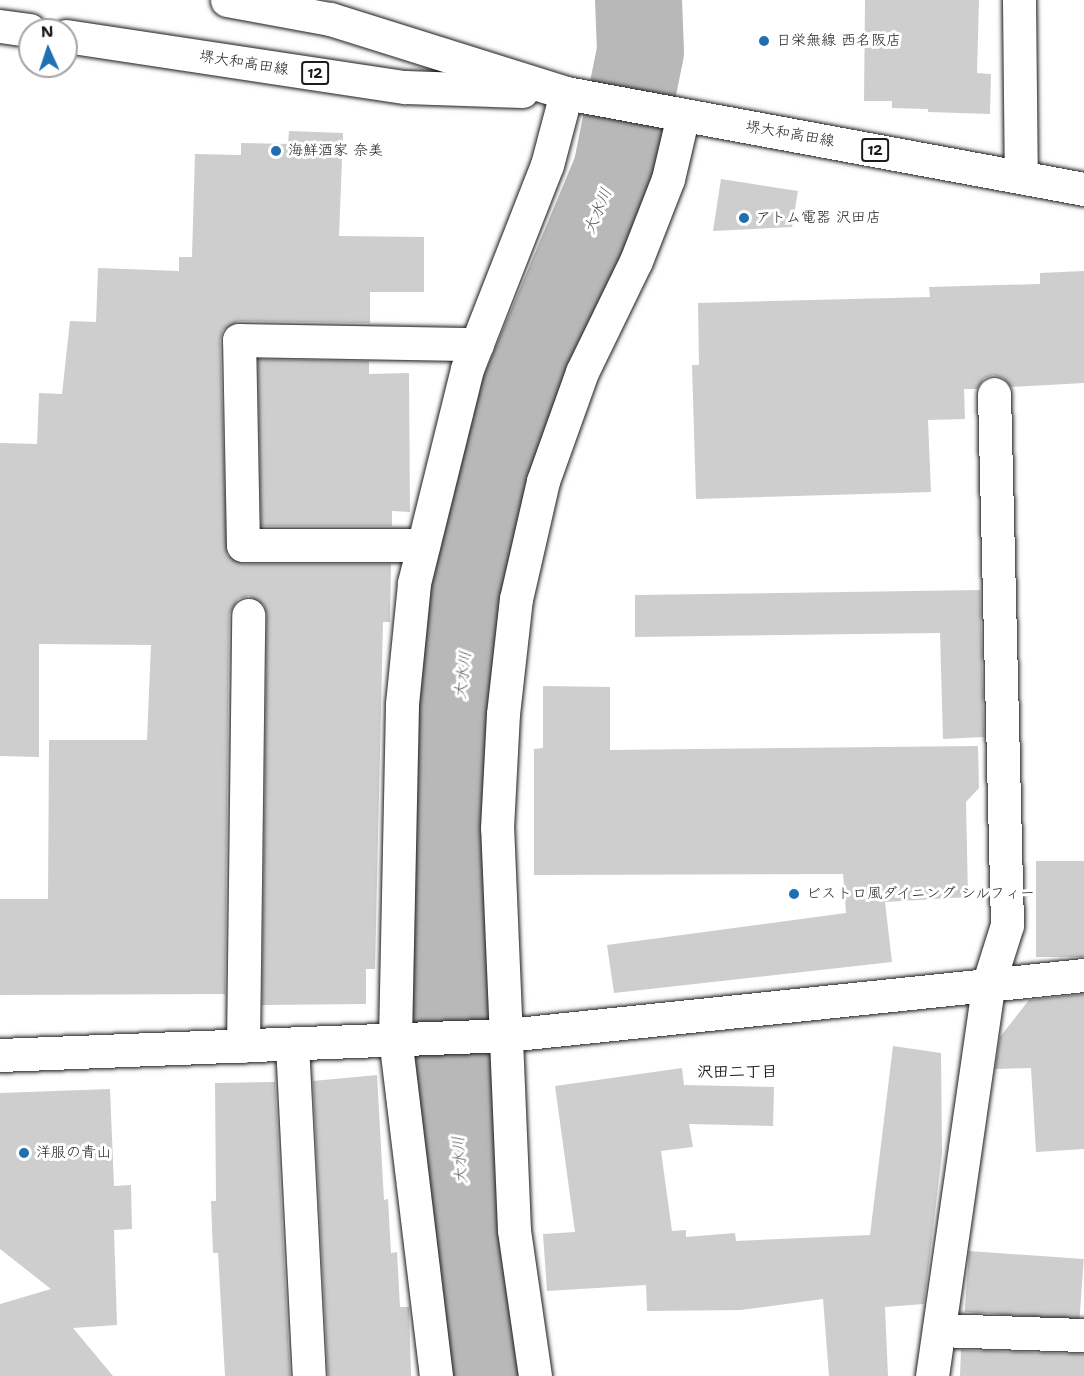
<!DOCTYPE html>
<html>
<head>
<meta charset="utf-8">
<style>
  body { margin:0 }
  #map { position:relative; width:1084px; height:1376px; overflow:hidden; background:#fff; font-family:"Shantell Sans","Klee One",sans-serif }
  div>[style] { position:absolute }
  .river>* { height:87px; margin:-43.5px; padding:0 43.5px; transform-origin:43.5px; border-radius:43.5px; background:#b8b8b8 }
  .building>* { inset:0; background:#cecece; transform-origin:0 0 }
  .roads { filter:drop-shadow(0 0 2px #1c1c1c) drop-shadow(0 0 2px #1c1c1c) }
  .minor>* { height:33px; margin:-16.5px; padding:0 16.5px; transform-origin:16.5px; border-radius:16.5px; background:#fff }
  .major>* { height:33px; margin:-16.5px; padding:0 16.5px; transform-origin:16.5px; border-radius:16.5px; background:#fff }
  .dots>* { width:16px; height:16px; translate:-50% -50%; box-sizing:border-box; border:3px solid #fff; border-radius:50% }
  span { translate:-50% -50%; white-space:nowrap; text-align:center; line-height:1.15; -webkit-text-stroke:6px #fff; paint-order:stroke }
  .shield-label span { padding:2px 4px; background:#fff; border:2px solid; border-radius:4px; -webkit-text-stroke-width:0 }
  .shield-label { font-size:14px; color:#1c1c1c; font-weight:700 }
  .poi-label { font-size:15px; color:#1c1c1c }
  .left { translate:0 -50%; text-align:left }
  .street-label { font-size:15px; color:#1c1c1c }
  .water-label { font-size:16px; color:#5a5a5a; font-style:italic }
  .neighbourhood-label { font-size:16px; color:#1c1c1c; font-weight:700 }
  .north { position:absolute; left:18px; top:18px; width:60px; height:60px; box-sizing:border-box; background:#fff; border:2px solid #a4a4a4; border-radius:50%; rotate:357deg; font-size:16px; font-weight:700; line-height:24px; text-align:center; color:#1c1c1c }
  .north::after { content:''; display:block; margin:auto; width:21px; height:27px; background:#1f6fb2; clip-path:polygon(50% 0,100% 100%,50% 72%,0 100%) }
</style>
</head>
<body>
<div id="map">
  <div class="river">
    <div style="left:487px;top:1376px;width:198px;rotate:-97.8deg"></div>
    <div style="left:460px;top:1180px;width:184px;rotate:-93.4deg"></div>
    <div style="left:449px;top:996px;width:272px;rotate:-88.3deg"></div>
    <div style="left:457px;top:724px;width:133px;rotate:-83.5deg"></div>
    <div style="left:472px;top:592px;width:95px;rotate:-78.5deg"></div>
    <div style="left:491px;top:499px;width:109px;rotate:-73.4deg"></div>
    <div style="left:522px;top:395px;width:244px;rotate:-67.3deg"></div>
    <div style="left:616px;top:170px;width:121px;rotate:-78.6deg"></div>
    <div style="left:640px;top:51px;width:51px;rotate:-92.2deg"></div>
  </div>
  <div class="building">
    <div style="clip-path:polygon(865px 0,979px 0,977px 73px,991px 74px,990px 114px,928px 112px,928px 109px,892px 108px,892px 101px,864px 101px)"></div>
    <div style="clip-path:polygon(289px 131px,343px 133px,339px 236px,424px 237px,424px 292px,370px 292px,370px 323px,239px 321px,223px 330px,220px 340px,227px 555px,243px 564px,391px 564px,390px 622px,383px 622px,375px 969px,366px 969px,366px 1004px,262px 1005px,267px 615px,264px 605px,249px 596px,238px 599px,229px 615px,225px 994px,0 995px,0 899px,48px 899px,49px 740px,147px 740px,151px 645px,39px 644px,39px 757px,0 756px,0 443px,37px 444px,39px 393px,62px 394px,70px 321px,96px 322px,98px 268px,179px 271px,179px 257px,192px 257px,195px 154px,241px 155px,241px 143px,288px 144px)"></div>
    <div style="clip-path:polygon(721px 179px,798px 191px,792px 227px,713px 231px)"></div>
    <div style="clip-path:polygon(1084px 271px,1084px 383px,1011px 387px,1003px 378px,993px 375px,984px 378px,977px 389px,964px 389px,965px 419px,928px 420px,931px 492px,696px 499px,692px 365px,699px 365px,698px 303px,930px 297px,929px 287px,1040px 284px,1040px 273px)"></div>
    <div style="clip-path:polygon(258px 359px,369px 361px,369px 374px,409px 373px,410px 512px,392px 511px,392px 526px,261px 526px)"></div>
    <div style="clip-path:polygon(980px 590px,984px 737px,943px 739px,940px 633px,635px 637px,635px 595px)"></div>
    <div style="clip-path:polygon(543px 686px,610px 687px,610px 750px,978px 746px,979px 788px,966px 802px,968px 897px,885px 902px,892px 962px,614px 993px,607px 945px,846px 913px,843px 874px,534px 875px,534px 749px,543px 748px)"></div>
    <div style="left:1084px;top:861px;width:96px;height:48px;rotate:90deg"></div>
    <div style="clip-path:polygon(1084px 994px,1084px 1149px,1036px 1152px,1031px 1068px,995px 1069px,1000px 1037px,1029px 1000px)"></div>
    <div style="clip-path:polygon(893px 1046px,941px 1053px,942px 1154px,924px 1304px,885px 1307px,888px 1376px,829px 1376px,823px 1299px,741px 1310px,647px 1311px,646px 1285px,547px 1291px,543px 1234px,575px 1232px,555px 1086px,682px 1068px,684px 1085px,774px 1087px,773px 1126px,689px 1124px,693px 1147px,661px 1151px,672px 1231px,686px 1230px,686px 1237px,735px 1233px,736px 1241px,870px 1235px)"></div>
    <div style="clip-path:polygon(377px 1075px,384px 1200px,388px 1199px,391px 1253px,397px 1252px,400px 1307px,409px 1307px,411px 1376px,328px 1376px,313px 1081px)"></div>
    <div style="clip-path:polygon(275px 1082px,290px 1376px,225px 1376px,218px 1253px,213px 1253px,211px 1201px,216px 1201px,215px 1083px)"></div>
    <div style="clip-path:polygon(110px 1089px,114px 1186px,131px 1185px,132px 1229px,114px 1230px,117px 1325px,73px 1328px,113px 1376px,0 1376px,0 1304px,51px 1289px,0 1249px,0 1093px)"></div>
    <div style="left:969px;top:1251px;width:115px;height:61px;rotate:4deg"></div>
    <div style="clip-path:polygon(961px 1350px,1084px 1354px,1084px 1376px,960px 1376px)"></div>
  </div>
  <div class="roads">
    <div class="minor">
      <div style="left:1019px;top:0;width:177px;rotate:89.4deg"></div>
      <div style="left:423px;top:545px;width:180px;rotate:180deg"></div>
      <div style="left:243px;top:545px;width:205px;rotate:-91.1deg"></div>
      <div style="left:239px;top:340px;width:238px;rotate:1deg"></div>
      <div style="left:292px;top:1044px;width:332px;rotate:87.1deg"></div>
      <div style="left:243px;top:1046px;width:431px;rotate:-89.3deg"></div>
      <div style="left:0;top:1055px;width:507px;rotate:-2.26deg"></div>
      <div style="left:507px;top:1035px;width:580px;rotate:-5.94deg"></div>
      <div style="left:939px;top:1330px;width:145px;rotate:2deg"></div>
      <div style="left:436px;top:1376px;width:339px;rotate:-96.9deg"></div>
      <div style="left:395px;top:1039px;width:335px;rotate:-88.8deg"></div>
      <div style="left:402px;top:704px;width:122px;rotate:-84.3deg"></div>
      <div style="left:414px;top:583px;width:220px;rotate:-76.1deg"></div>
      <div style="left:467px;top:369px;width:219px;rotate:-68.6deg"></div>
      <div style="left:547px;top:165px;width:74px;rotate:-75.2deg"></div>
      <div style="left:535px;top:1376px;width:148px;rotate:-98.2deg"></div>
      <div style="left:514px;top:1230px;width:402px;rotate:-92.4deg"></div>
      <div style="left:497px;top:828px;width:114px;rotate:-87deg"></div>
      <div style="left:503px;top:714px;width:116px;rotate:-83.6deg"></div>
      <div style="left:516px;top:599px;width:121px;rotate:-77.1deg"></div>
      <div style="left:543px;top:481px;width:116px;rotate:-70.3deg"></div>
      <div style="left:582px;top:372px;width:123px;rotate:-64.1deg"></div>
      <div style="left:636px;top:261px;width:88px;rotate:-68.7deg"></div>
      <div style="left:668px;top:179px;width:66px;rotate:-76.8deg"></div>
      <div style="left:932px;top:1376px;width:398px;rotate:-81.8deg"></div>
      <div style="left:989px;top:982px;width:60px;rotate:-72.5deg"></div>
      <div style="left:1007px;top:925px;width:531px;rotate:-91.4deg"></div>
    </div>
    <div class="major">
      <div style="left:227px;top:0;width:105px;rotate:10.5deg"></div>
      <div style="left:330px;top:19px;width:247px;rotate:17.4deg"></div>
      <div style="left:566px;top:93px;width:527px;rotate:10.5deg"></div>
      <div style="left:0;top:26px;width:30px;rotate:8deg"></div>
      <div style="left:66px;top:36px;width:343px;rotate:8.6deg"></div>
      <div style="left:405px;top:87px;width:117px;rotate:2deg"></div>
    </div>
  </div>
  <div class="dots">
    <div style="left:764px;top:41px;background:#1f6fb2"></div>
    <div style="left:276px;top:151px;background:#1f6fb2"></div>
    <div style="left:744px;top:218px;background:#1f6fb2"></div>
    <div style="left:794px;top:894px;background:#1f6fb2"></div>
    <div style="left:24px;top:1153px;background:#1f6fb2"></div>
  </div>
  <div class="shield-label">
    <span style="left:315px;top:73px">12</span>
    <span style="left:875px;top:150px">12</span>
  </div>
  <div class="poi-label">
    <span class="left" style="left:776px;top:41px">日栄無線 西名阪店</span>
    <span class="left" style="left:288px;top:151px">海鮮酒家 奈美</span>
    <span class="left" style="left:756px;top:218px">アトム電器 沢田店</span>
    <span class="left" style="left:806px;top:894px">ビストロ風ダイニング シルフィー</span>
    <span class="left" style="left:36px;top:1153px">洋服の青山</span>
  </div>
  <div class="street-label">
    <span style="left:244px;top:63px;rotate:9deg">堺大和高田線</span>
    <span style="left:790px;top:134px;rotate:10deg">堺大和高田線</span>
  </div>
  <div class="water-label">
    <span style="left:598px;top:211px;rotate:-67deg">大水川</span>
    <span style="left:463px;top:675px;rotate:-83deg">大水川</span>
    <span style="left:460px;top:1160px;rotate:-94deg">大水川</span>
  </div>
  <div class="neighbourhood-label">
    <span style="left:737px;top:1072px">沢田二丁目</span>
  </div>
  <div class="north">N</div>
</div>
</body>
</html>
